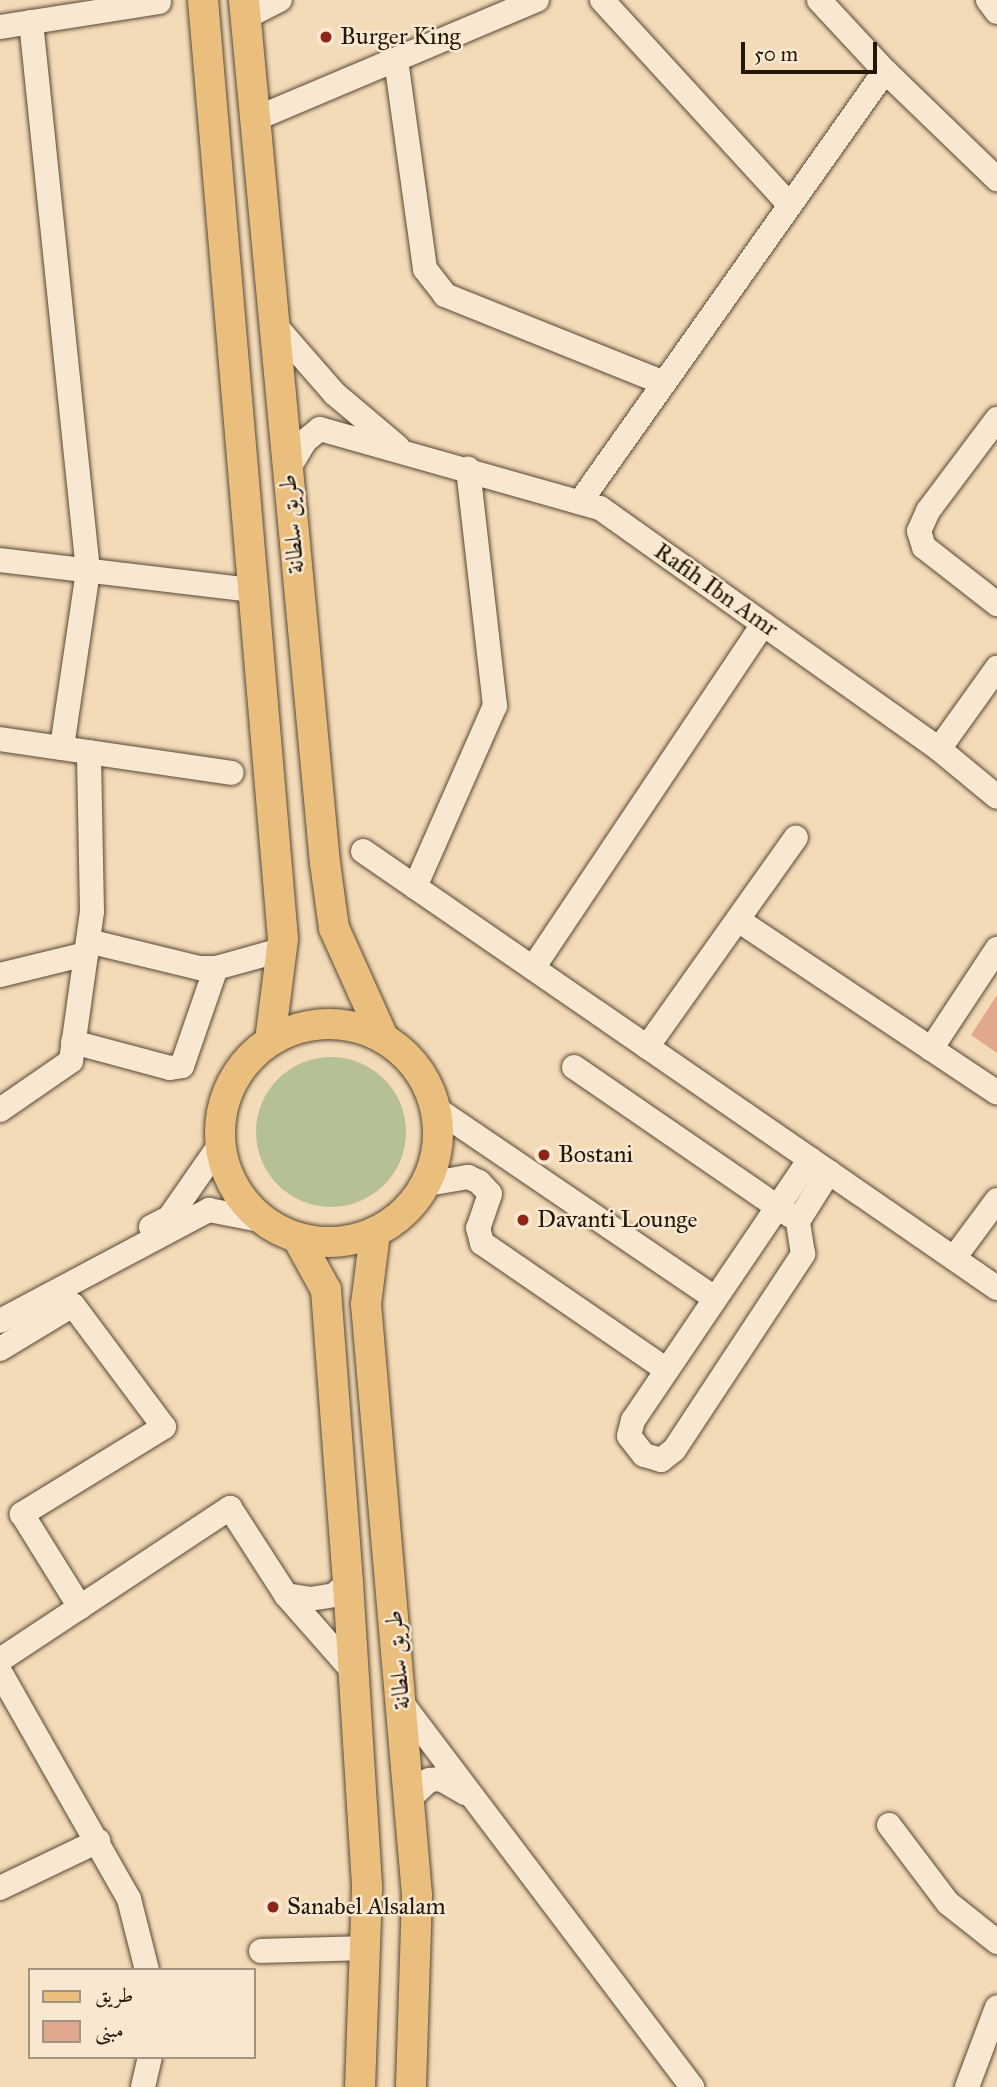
<!DOCTYPE html>
<html>
<head>
<meta charset="utf-8">
<style>
  body { margin:0 }
  #map { position:relative; width:997px; height:2087px; overflow:hidden; background:#f4dbb8; font-family:"IM FELL Great Primer",Amiri,serif }
  div>[style] { position:absolute }
  .green>* { inset:0; background:#b5c194 }
  .round { border-radius:50% }
  .building>* { inset:0; background:#e0a98d }
  .roads { filter:drop-shadow(0 0 2px #564834) drop-shadow(0 0 2px #564834) }
  .minor>* { height:24px; margin:-12px; padding:0 12px; transform-origin:12px; border-radius:12px; background:#f8e8d1 }
  .major>* { height:30px; margin:-15px; padding:0 15px; transform-origin:15px; border-radius:15px; background:#eabe7c }
  .major>.ring { margin:-15px; padding:0; box-sizing:content-box; background:none; border:30px solid #eabe7c; border-radius:50% }
  .dots>* { width:19px; height:19px; translate:-50% -50%; box-sizing:border-box; border:4px solid #f8e8d1; border-radius:50% }
  span { translate:-50% -50%; white-space:nowrap; text-align:center; line-height:1.15; -webkit-text-stroke:5px #f8e8d1; paint-order:stroke }
  .poi-label { font-size:24px; color:#221708 }
  .left { translate:0 -50%; text-align:left }
  .street-label { font-size:24px; color:#221708 }
  .legend { position:absolute; left:28px; top:1968px; width:228px; height:91px; box-sizing:border-box; background:#f8e8d1; border:2px solid #a29481; margin:0; padding:9px 12px; list-style:none; font-size:21px; color:#221708 }
  .legend li { display:flex; align-items:center; gap:14px; height:35px }
  .legend b { width:35px; border:2px solid #a29481 }
  .scale { position:absolute; left:741px; top:42px; width:136px; height:32px; box-sizing:border-box; border:4px solid #221708; border-top:0; padding-left:9px; font-size:21px; line-height:24px; white-space:nowrap; color:#221708; -webkit-text-stroke:5px #f8e8d1; paint-order:stroke }
</style>
</head>
<body>
<div id="map">
  <div class="green">
    <div class="round" style="left:256px;top:1057px;width:150px;height:150px"></div>
  </div>
  <div class="building">
    <div style="clip-path:polygon(997px 995px,997px 1053px,971px 1035px)"></div>
  </div>
  <div class="roads">
    <div class="minor">
      <div style="left:602px;top:0;width:278px;rotate:47.5deg"></div>
      <div style="left:819px;top:0;width:97px;rotate:47.1deg"></div>
      <div style="left:885px;top:71px;width:156px;rotate:44deg"></div>
      <div style="left:988px;top:0;width:15px;rotate:53deg"></div>
      <div style="left:246px;top:17px;width:38px;rotate:-27deg"></div>
      <div style="left:31px;top:22px;width:552px;rotate:84.07deg"></div>
      <div style="left:88px;top:571px;width:179px;rotate:98.4deg"></div>
      <div style="left:0;top:27px;width:161px;rotate:-8.9deg"></div>
      <div style="left:396px;top:60px;width:211px;rotate:82.1deg"></div>
      <div style="left:425px;top:269px;width:33px;rotate:52deg"></div>
      <div style="left:445px;top:295px;width:236px;rotate:21.9deg"></div>
      <div style="left:255px;top:119px;width:306px;rotate:-22.9deg"></div>
      <div style="left:273px;top:323px;width:94px;rotate:48.9deg"></div>
      <div style="left:335px;top:394px;width:82px;rotate:40.1deg"></div>
      <div style="left:997px;top:419px;width:115px;rotate:126.9deg"></div>
      <div style="left:928px;top:511px;width:22px;rotate:114deg"></div>
      <div style="left:919px;top:531px;width:17px;rotate:73deg"></div>
      <div style="left:924px;top:547px;width:93px;rotate:38deg"></div>
      <div style="left:287px;top:471px;width:35px;rotate:-59deg"></div>
      <div style="left:305px;top:441px;width:19px;rotate:-39deg"></div>
      <div style="left:320px;top:429px;width:291px;rotate:15.8deg"></div>
      <div style="left:600px;top:508px;width:416px;rotate:35.4deg"></div>
      <div style="left:939px;top:749px;width:75px;rotate:39.6deg"></div>
      <div style="left:580px;top:502px;width:528px;rotate:-54.71deg"></div>
      <div style="left:0;top:560px;width:255px;rotate:6.8deg"></div>
      <div style="left:0;top:739px;width:234px;rotate:8.3deg"></div>
      <div style="left:939px;top:749px;width:100px;rotate:-54.4deg"></div>
      <div style="left:363px;top:851px;width:770px;rotate:34.58deg"></div>
      <div style="left:415px;top:887px;width:198px;rotate:-66.2deg"></div>
      <div style="left:495px;top:706px;width:239px;rotate:-96.5deg"></div>
      <div style="left:738px;top:920px;width:311px;rotate:33.7deg"></div>
      <div style="left:88px;top:941px;width:115px;rotate:13.6deg"></div>
      <div style="left:200px;top:968px;width:16px"></div>
      <div style="left:216px;top:968px;width:67px;rotate:-15.5deg"></div>
      <div style="left:533px;top:968px;width:414px;rotate:-56.2deg"></div>
      <div style="left:0;top:975px;width:89px;rotate:-13.7deg"></div>
      <div style="left:73px;top:1042px;width:100px;rotate:15deg"></div>
      <div style="left:170px;top:1068px;width:12px;rotate:-9deg"></div>
      <div style="left:182px;top:1066px;width:104px;rotate:-70.9deg"></div>
      <div style="left:647px;top:1047px;width:257px;rotate:-54.6deg"></div>
      <div style="left:931px;top:1049px;width:120px;rotate:-56.6deg"></div>
      <div style="left:574px;top:1067px;width:263px;rotate:34.5deg"></div>
      <div style="left:435px;top:1108px;width:338px;rotate:34.2deg"></div>
      <div style="left:0;top:1110px;width:86px;rotate:-34.6deg"></div>
      <div style="left:71px;top:1061px;width:150px;rotate:-82deg"></div>
      <div style="left:92px;top:912px;width:160px;rotate:-91.1deg"></div>
      <div style="left:810px;top:1159px;width:315px;rotate:124.1deg"></div>
      <div style="left:633px;top:1420px;width:16px;rotate:104deg"></div>
      <div style="left:629px;top:1436px;width:24px;rotate:52deg"></div>
      <div style="left:644px;top:1455px;width:18px;rotate:16deg"></div>
      <div style="left:661px;top:1460px;width:16px;rotate:-38deg"></div>
      <div style="left:674px;top:1450px;width:235px;rotate:-56.6deg"></div>
      <div style="left:803px;top:1254px;width:33px;rotate:-99deg"></div>
      <div style="left:798px;top:1221px;width:58px;rotate:-57.7deg"></div>
      <div style="left:422px;top:1185px;width:47px;rotate:-9.9deg"></div>
      <div style="left:468px;top:1177px;width:12px;rotate:24deg"></div>
      <div style="left:479px;top:1182px;width:16px;rotate:47deg"></div>
      <div style="left:490px;top:1194px;width:36px;rotate:109deg"></div>
      <div style="left:478px;top:1228px;width:16px;rotate:75deg"></div>
      <div style="left:482px;top:1243px;width:224px;rotate:34.5deg"></div>
      <div style="left:151px;top:1227px;width:20px;rotate:-27deg"></div>
      <div style="left:169px;top:1218px;width:88px;rotate:-55.2deg"></div>
      <div style="left:954px;top:1258px;width:72px;rotate:-53.4deg"></div>
      <div style="left:0;top:1321px;width:237px;rotate:-28deg"></div>
      <div style="left:209px;top:1210px;width:52px;rotate:11.1deg"></div>
      <div style="left:0;top:1349px;width:85px;rotate:-31.1deg"></div>
      <div style="left:73px;top:1305px;width:152px;rotate:53.3deg"></div>
      <div style="left:164px;top:1427px;width:167px;rotate:148.5deg"></div>
      <div style="left:22px;top:1514px;width:110px;rotate:58.1deg"></div>
      <div style="left:286px;top:1595px;width:24px;rotate:9deg"></div>
      <div style="left:310px;top:1599px;width:24px;rotate:-9deg"></div>
      <div style="left:334px;top:1595px;width:18px;rotate:-41deg"></div>
      <div style="left:0;top:1660px;width:276px;rotate:-33.5deg"></div>
      <div style="left:230px;top:1508px;width:103px;rotate:57.2deg"></div>
      <div style="left:286px;top:1595px;width:100px;rotate:48.7deg"></div>
      <div style="left:0;top:1672px;width:261px;rotate:60.4deg"></div>
      <div style="left:129px;top:1899px;width:73px;rotate:75.8deg"></div>
      <div style="left:401px;top:1702px;width:483px;rotate:52.9deg"></div>
      <div style="left:410px;top:1798px;width:26px;rotate:-43deg"></div>
      <div style="left:429px;top:1780px;width:12px;rotate:-5deg"></div>
      <div style="left:441px;top:1779px;width:28px;rotate:30deg"></div>
      <div style="left:889px;top:1825px;width:98px;rotate:52.9deg"></div>
      <div style="left:948px;top:1903px;width:63px;rotate:38.5deg"></div>
      <div style="left:0;top:1888px;width:109px;rotate:-25.6deg"></div>
      <div style="left:261px;top:1951px;width:105px;rotate:-1.6deg"></div>
      <div style="left:143px;top:2087px;width:31px;rotate:-77deg"></div>
      <div style="left:967px;top:2087px;width:85px;rotate:-69.4deg"></div>
    </div>
    <div class="major">
      <div style="left:203px;top:0;width:942px;rotate:85.13deg"></div>
      <div style="left:283px;top:939px;width:103px;rotate:97.3deg"></div>
      <div style="left:244px;top:0;width:867px;rotate:84.64deg"></div>
      <div style="left:325px;top:863px;width:66px;rotate:82.1deg"></div>
      <div style="left:334px;top:928px;width:120px;rotate:65.8deg"></div>
      <div class="ring" style="left:220px;top:1024px;width:188px;height:188px"></div>
      <div style="left:375px;top:1233px;width:72px;rotate:97.2deg"></div>
      <div style="left:366px;top:1304px;width:593px;rotate:85.07deg"></div>
      <div style="left:417px;top:1895px;width:192px;rotate:91.8deg"></div>
      <div style="left:298px;top:1239px;width:58px;rotate:61.2deg"></div>
      <div style="left:326px;top:1290px;width:294px;rotate:85.7deg"></div>
      <div style="left:348px;top:1583px;width:306px;rotate:86.4deg"></div>
      <div style="left:367px;top:1888px;width:199px;rotate:92deg"></div>
    </div>
  </div>
  <div class="dots">
    <div style="left:326px;top:37px;background:#8f2418"></div>
    <div style="left:544px;top:1155px;background:#8f2418"></div>
    <div style="left:523px;top:1220px;background:#8f2418"></div>
    <div style="left:273px;top:1907px;background:#8f2418"></div>
  </div>
  <div class="poi-label">
    <span class="left" style="left:340px;top:37px">Burger King</span>
    <span class="left" style="left:558px;top:1155px">Bostani</span>
    <span class="left" style="left:537px;top:1220px">Davanti Lounge</span>
    <span class="left" style="left:287px;top:1907px">Sanabel Alsalam</span>
  </div>
  <div class="street-label">
    <span style="left:292px;top:524px;rotate:-95deg">طريق سلطانة</span>
    <span style="left:716px;top:590px;rotate:35deg">Rafih Ibn Amr</span>
    <span style="left:398px;top:1660px;rotate:-95deg">طريق سلطانة</span>
  </div>
  <ul class="legend">
  <li><b style="height:9px;background:#eabe7c"></b>طريق</li>
  <li><b style="height:19px;background:#e0a98d"></b>مبنى</li>
  </ul>
  <div class="scale">50 m</div>
</div>
</body>
</html>
